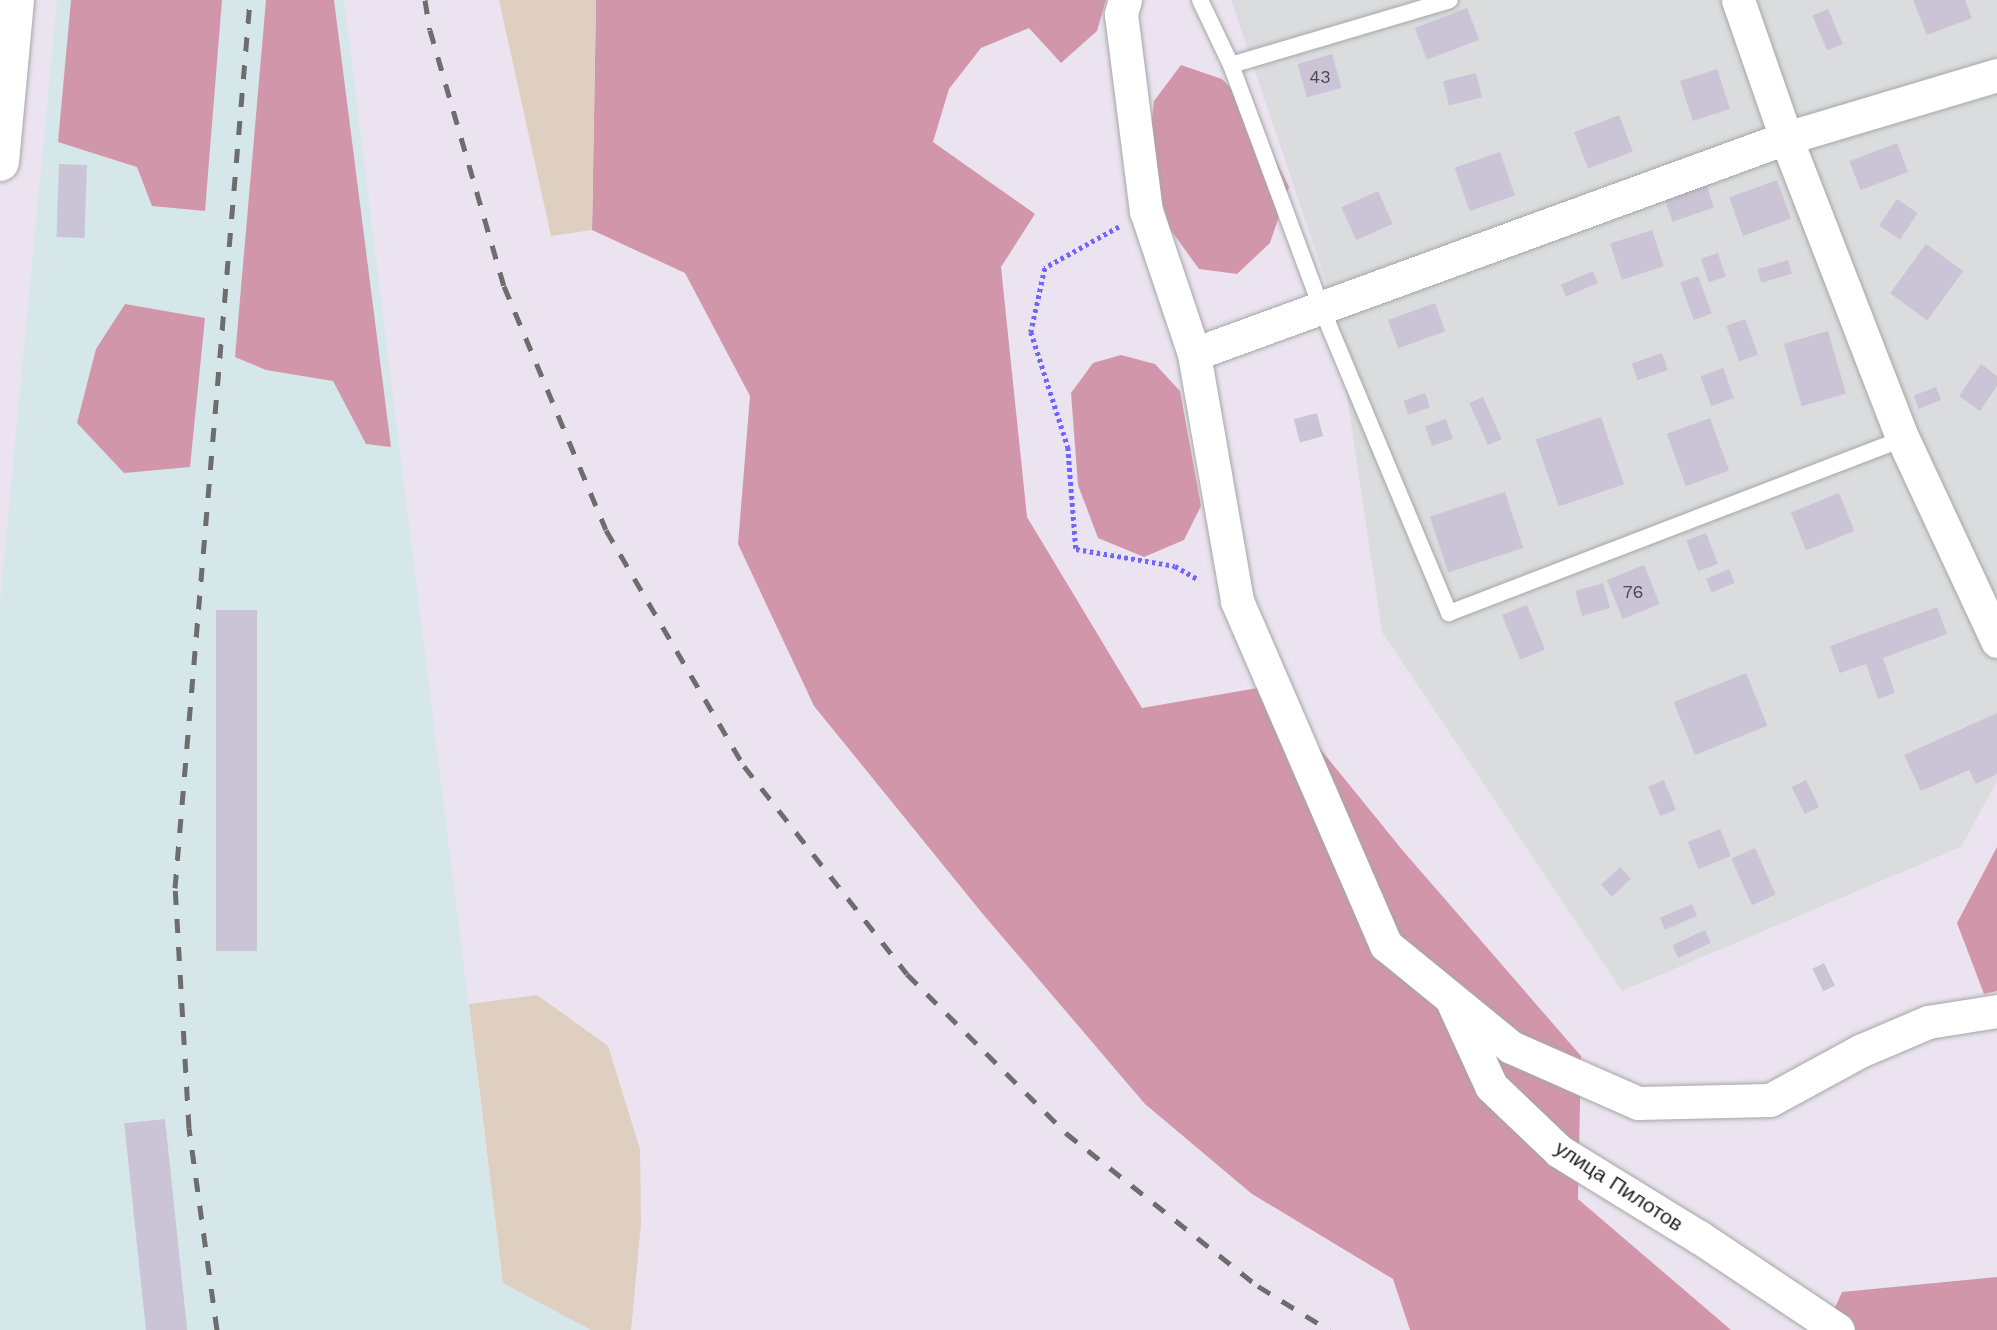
<!DOCTYPE html>
<html>
<head>
<meta charset="utf-8">
<style>
  body { margin:0 }
  #map { position:relative; width:1997px; height:1330px; overflow:hidden; background:#ebe4f0; font-family:"Work Sans",sans-serif }
  div>[style] { position:absolute }
  .residential>* { inset:0; background:#dbdcdd }
  .industrial>* { inset:0; background:#d6e7ea }
  .forest>* { inset:0; background:#d296ab }
  .wetland>* { inset:0; background:#dfcfc0 }
  .building>* { inset:0; background:#cbc4d7; transform-origin:0 0 }
  .path>* { height:4.5px; margin-top:-2.25px; transform-origin:0; background:repeating-linear-gradient(90deg,#6e66ff 0 3.5px,transparent 0 7px) }
  .roads { filter:drop-shadow(0 0 2px #a6a6a6) drop-shadow(0 0 2px #a6a6a6) }
  .service>* { height:16px; margin:-8px; padding:0 8px; transform-origin:8px; border-radius:8px; background:#fff }
  .minor>* { height:33px; margin:-16.5px; padding:0 16.5px; transform-origin:16.5px; border-radius:16.5px; background:#fff }
  .tertiary>* { height:38px; margin:-19px; padding:0 19px; transform-origin:19px; border-radius:19px; background:#fff }
  .rail>* { height:5px; margin-top:-2.5px; transform-origin:0; background:repeating-linear-gradient(90deg,#6d6d6d 0 14px,transparent 0 28px) }
  span { translate:-50% -50%; white-space:nowrap; text-align:center; line-height:1.15; -webkit-text-stroke:5px #fff; paint-order:stroke }
  .number-label { font-size:18px; color:#4a484d }
  .number-label span { -webkit-text-stroke-width:0 }
  .street-label { font-size:21px; color:#1f1f1f }
</style>
</head>
<body>
<div id="map">
  <div class="residential">
    <div style="clip-path:polygon(1231px 0,1997px 0,1997px 781px,1961px 847px,1622px 991px,1382px 632px,1333px 303px)"></div>
  </div>
  <div class="industrial">
    <div style="clip-path:polygon(57px 0,344px 0,503px 1283px,591px 1330px,0 1330px,0 602px)"></div>
  </div>
  <div class="forest">
    <div style="clip-path:polygon(71px 0,222px 0,205px 211px,152px 206px,137px 167px,58px 142px)"></div>
    <div style="clip-path:polygon(266px 0,334px 0,391px 447px,366px 444px,333px 381px,266px 370px,235px 357px)"></div>
    <div style="clip-path:polygon(596px 0,1106px 0,1097px 31px,1061px 63px,1029px 28px,981px 48px,949px 89px,933px 142px,1035px 214px,1001px 267px,1027px 517px,1142px 708px,1269px 686px,1404px 852px,1581px 1056px,1578px 1199px,1731px 1330px,1410px 1330px,1393px 1279px,1252px 1194px,1145px 1104px,982px 913px,814px 706px,738px 544px,750px 396px,685px 273px,592px 230px)"></div>
    <div style="clip-path:polygon(1181px 65px,1222px 79px,1249px 106px,1289px 187px,1270px 243px,1237px 274px,1199px 269px,1170px 229px,1148px 153px,1154px 101px)"></div>
    <div style="clip-path:polygon(125px 304px,205px 318px,190px 467px,124px 473px,77px 423px,96px 349px)"></div>
    <div style="clip-path:polygon(1121px 355px,1155px 364px,1180px 391px,1201px 506px,1184px 540px,1144px 557px,1098px 538px,1078px 485px,1071px 393px,1093px 363px)"></div>
    <div style="clip-path:polygon(1997px 847px,1997px 991px,1984px 994px,1957px 923px)"></div>
    <div style="clip-path:polygon(1997px 1277px,1997px 1330px,1825px 1330px,1842px 1292px)"></div>
  </div>
  <div class="wetland">
    <div style="clip-path:polygon(499px 0,596px 0,592px 230px,551px 236px)"></div>
    <div style="clip-path:polygon(537px 995px,608px 1046px,640px 1149px,641px 1224px,631px 1330px,591px 1330px,503px 1283px,469px 1004px)"></div>
  </div>
  <div class="building">
    <div style="clip-path:polygon(1913px 0,1965px 0,1972px 18px,1927px 35px)"></div>
    <div style="left:1467px;top:8px;width:34px;height:56px;rotate:69deg"></div>
    <div style="left:1828px;top:9px;width:38px;height:17px;rotate:67deg"></div>
    <div style="left:1332px;top:54px;width:35px;height:36px;rotate:74deg"></div>
    <div style="left:1717px;top:69px;width:42px;height:39px;rotate:72deg"></div>
    <div style="left:1476px;top:73px;width:25px;height:34px;rotate:76deg"></div>
    <div style="left:1619px;top:115px;width:39px;height:48px;rotate:69deg"></div>
    <div style="left:1897px;top:143px;width:31px;height:51px;rotate:69deg"></div>
    <div style="left:1500px;top:152px;width:46px;height:48px;rotate:71deg"></div>
    <div style="left:59px;top:164px;width:28px;height:73px;rotate:2deg"></div>
    <div style="left:1777px;top:180px;width:41px;height:51px;rotate:70deg"></div>
    <div style="left:1705px;top:181px;width:28px;height:44px;rotate:71deg"></div>
    <div style="left:1378px;top:191px;width:36px;height:40px;rotate:66deg"></div>
    <div style="left:1897px;top:199px;width:25px;height:32px;rotate:34deg"></div>
    <div style="left:1652px;top:230px;width:38px;height:44px;rotate:72deg"></div>
    <div style="left:1926px;top:244px;width:46px;height:61px;rotate:36deg"></div>
    <div style="left:1718px;top:253px;width:25px;height:18px;rotate:72deg"></div>
    <div style="left:1788px;top:260px;width:14px;height:32px;rotate:73deg"></div>
    <div style="left:1593px;top:271px;width:13px;height:35px;rotate:67deg"></div>
    <div style="left:1698px;top:276px;width:40px;height:19px;rotate:70deg"></div>
    <div style="left:1435px;top:303px;width:30px;height:50px;rotate:70deg"></div>
    <div style="left:1745px;top:319px;width:38px;height:20px;rotate:70deg"></div>
    <div style="left:1828px;top:331px;width:65px;height:46px;rotate:74deg"></div>
    <div style="left:1662px;top:353px;width:18px;height:32px;rotate:71deg"></div>
    <div style="clip-path:polygon(1981px 364px,1997px 376px,1997px 386px,1980px 411px,1959px 396px)"></div>
    <div style="left:1723px;top:368px;width:32px;height:24px;rotate:70deg"></div>
    <div style="left:1936px;top:387px;width:14px;height:24px;rotate:69deg"></div>
    <div style="left:1425px;top:393px;width:15px;height:23px;rotate:70deg"></div>
    <div style="left:1483px;top:397px;width:46px;height:15px;rotate:66deg"></div>
    <div style="left:1317px;top:413px;width:24px;height:24px;rotate:75deg"></div>
    <div style="left:1601px;top:417px;width:71px;height:69px;rotate:71deg"></div>
    <div style="left:1710px;top:418px;width:56px;height:46px;rotate:70deg"></div>
    <div style="left:1446px;top:419px;width:21px;height:22px;rotate:71deg"></div>
    <div style="left:1505px;top:492px;width:59px;height:79px;rotate:72deg"></div>
    <div style="left:1839px;top:493px;width:41px;height:52px;rotate:68deg"></div>
    <div style="left:1706px;top:533px;width:33px;height:21px;rotate:69deg"></div>
    <div style="left:1644px;top:565px;width:42px;height:40px;rotate:68deg"></div>
    <div style="left:1729px;top:569px;width:15px;height:25px;rotate:67deg"></div>
    <div style="left:1603px;top:583px;width:26px;height:29px;rotate:74deg"></div>
    <div style="left:1527px;top:605px;width:48px;height:27px;rotate:68deg"></div>
    <div style="clip-path:polygon(1937px 607px,1947px 634px,1883px 658px,1895px 693px,1878px 699px,1866px 664px,1840px 673px,1830px 646px)"></div>
    <div style="left:216px;top:610px;width:41px;height:341px"></div>
    <div style="left:1746px;top:673px;width:57px;height:78px;rotate:68deg"></div>
    <div style="clip-path:polygon(1997px 713px,1997px 774px,1976px 784px,1969px 770px,1921px 791px,1904px 755px)"></div>
    <div style="left:1664px;top:780px;width:32px;height:17px;rotate:68deg"></div>
    <div style="left:1806px;top:780px;width:30px;height:16px;rotate:64deg"></div>
    <div style="left:1720px;top:829px;width:29px;height:35px;rotate:68deg"></div>
    <div style="left:1755px;top:848px;width:51px;height:26px;rotate:66deg"></div>
    <div style="left:1620px;top:867px;width:16px;height:26px;rotate:47deg"></div>
    <div style="left:1692px;top:904px;width:13px;height:35px;rotate:67deg"></div>
    <div style="left:1705px;top:930px;width:14px;height:36px;rotate:65deg"></div>
    <div style="left:1824px;top:963px;width:25px;height:13px;rotate:64deg"></div>
    <div style="left:165px;top:1119px;width:212px;height:41px;rotate:84deg"></div>
  </div>
  <div class="path">
    <div style="left:1119px;top:227px;width:85px;rotate:151deg"></div>
    <div style="left:1045px;top:268px;width:66px;rotate:102.3deg"></div>
    <div style="left:1031px;top:332px;width:121px;rotate:72.2deg"></div>
    <div style="left:1068px;top:447px;width:102px;rotate:85.5deg"></div>
    <div style="left:1076px;top:549px;width:100px;rotate:9.7deg"></div>
    <div style="left:1175px;top:566px;width:28px;rotate:30deg"></div>
  </div>
  <div class="roads">
    <div class="service">
      <div style="left:1200px;top:0;width:72px;rotate:64.5deg"></div>
      <div style="left:1231px;top:65px;width:228px;rotate:-16.5deg"></div>
      <div style="left:1231px;top:65px;width:258px;rotate:69.6deg"></div>
      <div style="left:1321px;top:307px;width:332px;rotate:67.3deg"></div>
      <div style="left:1449px;top:613px;width:486px;rotate:-21deg"></div>
    </div>
    <div class="minor">
      <div style="left:1125px;top:0;width:15px;rotate:106deg"></div>
      <div style="left:1121px;top:14px;width:199px;rotate:82.8deg"></div>
      <div style="left:1146px;top:211px;width:151px;rotate:71.4deg"></div>
      <div style="left:1194px;top:354px;width:251px;rotate:80.1deg"></div>
      <div style="left:1237px;top:601px;width:375px;rotate:66.6deg"></div>
      <div style="left:1386px;top:945px;width:161px;rotate:39.2deg"></div>
      <div style="left:1511px;top:1047px;width:139px;rotate:23.8deg"></div>
      <div style="left:1638px;top:1103px;width:132px;rotate:-1.3deg"></div>
      <div style="left:1770px;top:1100px;width:102px;rotate:-28.6deg"></div>
      <div style="left:1860px;top:1051px;width:74px;rotate:-23.1deg"></div>
      <div style="left:1928px;top:1022px;width:70px;rotate:-9.1deg"></div>
      <div style="left:1738px;top:0;width:146px;rotate:70.8deg"></div>
      <div style="left:1786px;top:138px;width:323px;rotate:68.8deg"></div>
      <div style="left:1903px;top:439px;width:223px;rotate:65deg"></div>
      <div style="left:1194px;top:354px;width:630px;rotate:-20.05deg"></div>
      <div style="left:1786px;top:138px;width:220px;rotate:-16.6deg"></div>
      <div style="left:1454px;top:1005px;width:89px;rotate:65.4deg"></div>
      <div style="left:1491px;top:1086px;width:94px;rotate:43.7deg"></div>
      <div style="left:1559px;top:1151px;width:164px;rotate:31.6deg"></div>
      <div style="left:1699px;top:1237px;width:167px;rotate:33.8deg"></div>
    </div>
    <div class="tertiary">
      <div style="left:0;top:162px;width:163px;rotate:-84.7deg"></div>
    </div>
  </div>
  <div class="rail">
    <div style="left:425px;top:0;width:30px;rotate:81deg"></div>
    <div style="left:430px;top:30px;width:266px;rotate:73.9deg"></div>
    <div style="left:504px;top:286px;width:264px;rotate:67.3deg"></div>
    <div style="left:606px;top:530px;width:273px;rotate:59.7deg"></div>
    <div style="left:744px;top:766px;width:264px;rotate:51.9deg"></div>
    <div style="left:907px;top:974px;width:225px;rotate:45deg"></div>
    <div style="left:1066px;top:1133px;width:246px;rotate:38.6deg"></div>
    <div style="left:1258px;top:1286px;width:84px;rotate:31.8deg"></div>
    <div style="left:217px;top:1330px;width:204px;rotate:-97.9deg"></div>
    <div style="left:189px;top:1128px;width:240px;rotate:-93.3deg"></div>
    <div style="left:175px;top:888px;width:891px;rotate:-85.17deg"></div>
  </div>
  <div class="number-label">
    <span style="left:1320px;top:77px">43</span>
    <span style="left:1633px;top:592px">76</span>
  </div>
  <div class="street-label">
    <span style="left:1619px;top:1186px;rotate:33deg">улица Пилотов</span>
  </div>
</div>
</body>
</html>
